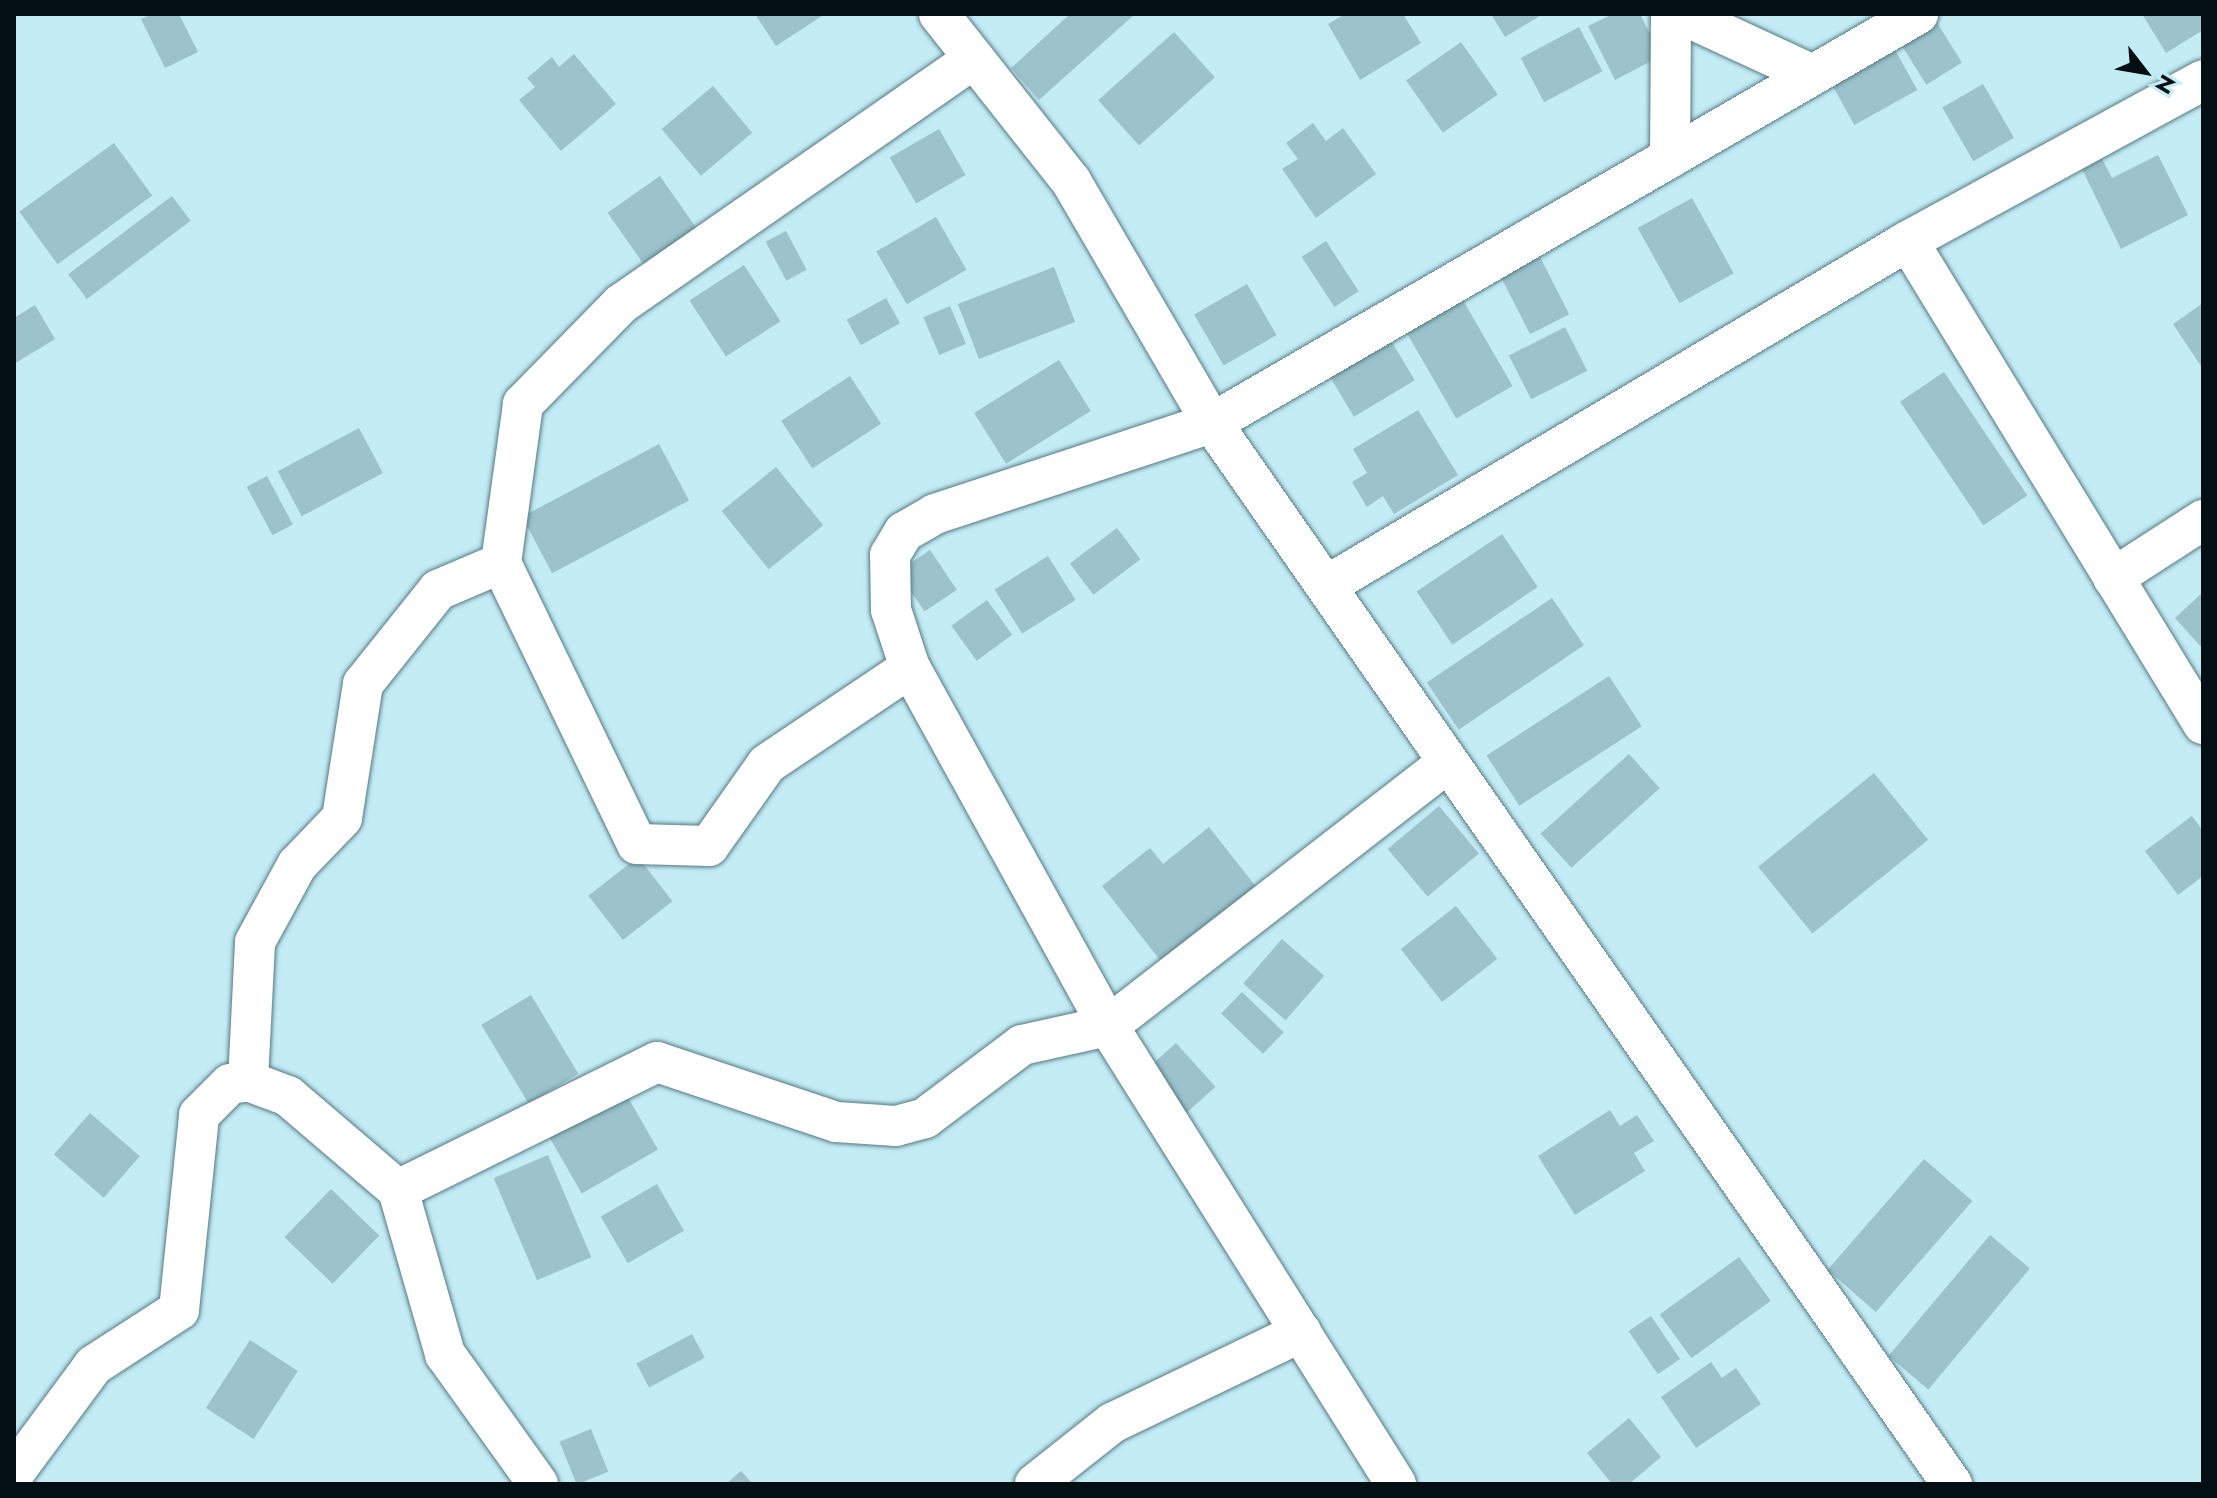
<!DOCTYPE html>
<html>
<head>
<meta charset="utf-8">
<style>
  body { margin:0 }
  #map { position:relative; width:2217px; height:1498px; overflow:hidden; background:#c4ecf5; font-family:Jost,sans-serif }
  div>[style] { position:absolute }
  .building>* { inset:0; background:#9cc3cb; transform-origin:0 0 }
  .roads { filter:drop-shadow(0 0 2px #557a82) drop-shadow(0 0 2px #557a82) }
  .minor>* { height:40px; margin:-20px; padding:0 20px; transform-origin:20px; border-radius:20px; background:#fff }
  span { translate:-50% -50%; white-space:nowrap; text-align:center; line-height:1.15; -webkit-text-stroke:6px #c4ecf5; paint-order:stroke }
  .frame { position:absolute; inset:0; border:16px solid #030f12; pointer-events:none }
  .north { position:absolute; left:2105px; top:32px; width:80px; height:80px; -webkit-text-stroke:6px #c4ecf5; paint-order:stroke; rotate:121deg; font-size:22px; font-weight:700; line-height:32px; text-align:center; color:#030f12 }
  .north::after { content:''; display:block; margin:auto; width:28px; height:36px; background:#030f12; clip-path:polygon(50% 0,100% 100%,50% 72%,0 100%) }
</style>
</head>
<body>
<div id="map">
  <div class="building">
    <div style="clip-path:polygon(152px 14px,179px 14px,198px 52px,165px 68px,141px 19px)"></div>
    <div style="clip-path:polygon(755px 14px,825px 14px,776px 46px)"></div>
    <div style="clip-path:polygon(1070px 14px,1135px 14px,1039px 100px,1011px 68px)"></div>
    <div style="clip-path:polygon(1345px 14px,1403px 14px,1421px 43px,1360px 80px,1328px 24px)"></div>
    <div style="clip-path:polygon(1491px 14px,1543px 14px,1505px 37px)"></div>
    <div style="clip-path:polygon(1613px 14px,1640px 14px,1661px 56px,1615px 80px,1588px 26px)"></div>
    <div style="clip-path:polygon(2142px 14px,2203px 14px,2203px 30px,2166px 53px)"></div>
    <div style="left:1936px;top:21px;width:49px;height:42px;rotate:58deg"></div>
    <div style="left:1579px;top:27px;width:50px;height:66px;rotate:62deg"></div>
    <div style="left:1174px;top:32px;width:61px;height:102px;rotate:48deg"></div>
    <div style="left:1461px;top:42px;width:64px;height:67px;rotate:55deg"></div>
    <div style="left:1894px;top:48px;width:48px;height:72px;rotate:61deg"></div>
    <div style="clip-path:polygon(574px 54px,616px 104px,561px 151px,519px 100px,535px 87px,527px 78px,552px 57px,559px 67px)"></div>
    <div style="left:1983px;top:84px;width:62px;height:47px;rotate:60deg"></div>
    <div style="left:713px;top:86px;width:61px;height:67px;rotate:50deg"></div>
    <div style="clip-path:polygon(1313px 123px,1326px 141px,1343px 128px,1376px 174px,1316px 218px,1282px 169px,1298px 159px,1286px 143px)"></div>
    <div style="left:939px;top:129px;width:53px;height:57px;rotate:60deg"></div>
    <div style="left:114px;top:143px;width:65px;height:117px;rotate:54deg"></div>
    <div style="clip-path:polygon(2100px 155px,2112px 178px,2158px 155px,2188px 215px,2121px 249px,2080px 165px)"></div>
    <div style="left:660px;top:176px;width:64px;height:64px;rotate:55deg"></div>
    <div style="left:172px;top:196px;width:31px;height:130px;rotate:53deg"></div>
    <div style="left:1692px;top:198px;width:86px;height:62px;rotate:61deg"></div>
    <div style="left:936px;top:217px;width:61px;height:69px;rotate:60deg"></div>
    <div style="left:786px;top:231px;width:44px;height:23px;rotate:62deg"></div>
    <div style="left:1326px;top:241px;width:60px;height:29px;rotate:57deg"></div>
    <div style="left:1537px;top:251px;width:71px;height:44px;rotate:63deg"></div>
    <div style="left:744px;top:265px;width:67px;height:65px;rotate:57deg"></div>
    <div style="left:1054px;top:267px;width:59px;height:103px;rotate:69deg"></div>
    <div style="left:1247px;top:284px;width:59px;height:61px;rotate:60deg"></div>
    <div style="left:1460px;top:295px;width:105px;height:65px;rotate:60deg"></div>
    <div style="left:886px;top:298px;width:29px;height:45px;rotate:61deg"></div>
    <div style="clip-path:polygon(2203px 303px,2203px 369px,2173px 324px)"></div>
    <div style="clip-path:polygon(35px 305px,55px 339px,14px 364px,14px 318px)"></div>
    <div style="left:950px;top:306px;width:41px;height:29px;rotate:67deg"></div>
    <div style="left:1565px;top:327px;width:49px;height:63px;rotate:63deg"></div>
    <div style="left:1387px;top:334px;width:54px;height:71px;rotate:59deg"></div>
    <div style="left:1059px;top:360px;width:60px;height:100px;rotate:58deg"></div>
    <div style="left:1944px;top:372px;width:149px;height:53px;rotate:56deg"></div>
    <div style="left:850px;top:376px;width:57px;height:82px;rotate:57deg"></div>
    <div style="clip-path:polygon(1418px 410px,1458px 475px,1394px 514px,1383px 496px,1367px 507px,1352px 482px,1367px 473px,1353px 449px)"></div>
    <div style="left:359px;top:428px;width:51px;height:92px;rotate:62deg"></div>
    <div style="left:659px;top:444px;width:64px;height:155px;rotate:62deg"></div>
    <div style="left:776px;top:467px;width:75px;height:70px;rotate:51deg"></div>
    <div style="left:267px;top:476px;width:55px;height:23px;rotate:62deg"></div>
    <div style="left:1117px;top:528px;width:39px;height:59px;rotate:53deg"></div>
    <div style="left:1502px;top:534px;width:64px;height:103px;rotate:56deg"></div>
    <div style="left:930px;top:550px;width:48px;height:39px;rotate:56deg"></div>
    <div style="left:1048px;top:556px;width:52px;height:63px;rotate:58deg"></div>
    <div style="clip-path:polygon(2203px 592px,2203px 649px,2175px 618px)"></div>
    <div style="left:1552px;top:598px;width:57px;height:151px;rotate:56deg"></div>
    <div style="left:987px;top:600px;width:43px;height:44px;rotate:54deg"></div>
    <div style="left:1609px;top:676px;width:60px;height:146px;rotate:57deg"></div>
    <div style="left:1629px;top:754px;width:46px;height:119px;rotate:48deg"></div>
    <div style="left:1874px;top:773px;width:86px;height:149px;rotate:51deg"></div>
    <div style="left:1439px;top:806px;width:62px;height:67px;rotate:50deg"></div>
    <div style="clip-path:polygon(2192px 816px,2203px 831px,2203px 876px,2178px 895px,2145px 851px)"></div>
    <div style="clip-path:polygon(1209px 827px,1261px 893px,1167px 969px,1102px 886px,1150px 848px,1163px 864px)"></div>
    <div style="left:638px;top:857px;width:56px;height:63px;rotate:52deg"></div>
    <div style="left:1456px;top:906px;width:67px;height:70px;rotate:52deg"></div>
    <div style="left:1282px;top:939px;width:56px;height:59px;rotate:41deg"></div>
    <div style="left:1242px;top:992px;width:58px;height:30px;rotate:44deg"></div>
    <div style="left:531px;top:995px;width:92px;height:58px;rotate:59deg"></div>
    <div style="left:1176px;top:1043px;width:59px;height:48px;rotate:48deg"></div>
    <div style="left:626px;top:1094px;width:64px;height:88px;rotate:60deg"></div>
    <div style="clip-path:polygon(1610px 1110px,1620px 1126px,1637px 1115px,1654px 1141px,1634px 1153px,1645px 1171px,1575px 1215px,1538px 1156px)"></div>
    <div style="left:90px;top:1113px;width:66px;height:55px;rotate:41deg"></div>
    <div style="left:548px;top:1155px;width:111px;height:59px;rotate:67deg"></div>
    <div style="left:1924px;top:1159px;width:64px;height:147px;rotate:41deg"></div>
    <div style="left:657px;top:1184px;width:54px;height:65px;rotate:60deg"></div>
    <div style="left:331px;top:1189px;width:67px;height:67px;rotate:44deg"></div>
    <div style="left:1990px;top:1235px;width:52px;height:158px;rotate:40deg"></div>
    <div style="left:1739px;top:1257px;width:54px;height:98px;rotate:54deg"></div>
    <div style="left:1651px;top:1316px;width:52px;height:27px;rotate:56deg"></div>
    <div style="left:692px;top:1334px;width:27px;height:63px;rotate:62deg"></div>
    <div style="left:250px;top:1340px;width:57px;height:81px;rotate:33deg"></div>
    <div style="clip-path:polygon(1711px 1362px,1722px 1378px,1736px 1368px,1761px 1404px,1696px 1448px,1661px 1397px)"></div>
    <div style="clip-path:polygon(1629px 1418px,1661px 1457px,1629px 1484px,1612px 1484px,1587px 1453px)"></div>
    <div style="left:591px;top:1429px;width:46px;height:34px;rotate:68deg"></div>
    <div style="clip-path:polygon(741px 1471px,753px 1484px,726px 1484px)"></div>
  </div>
  <div class="roads">
    <div class="minor">
      <div style="left:939px;top:14px;width:213px;rotate:51.7deg"></div>
      <div style="left:1071px;top:181px;width:280px;rotate:59.8deg"></div>
      <div style="left:1212px;top:423px;width:1294px;rotate:55.11deg"></div>
      <div style="left:1681px;top:14px;width:145px;rotate:24.8deg"></div>
      <div style="left:1670px;top:158px;width:144px;rotate:-89.6deg"></div>
      <div style="left:1908px;top:241px;width:566px;rotate:58.58deg"></div>
      <div style="left:501px;top:563px;width:312px;rotate:64.2deg"></div>
      <div style="left:637px;top:844px;width:72px;rotate:1.6deg"></div>
      <div style="left:709px;top:846px;width:100px;rotate:-54.7deg"></div>
      <div style="left:767px;top:764px;width:172px;rotate:-33.9deg"></div>
      <div style="left:2113px;top:578px;width:107px;rotate:-32.8deg"></div>
      <div style="left:1326px;top:586px;width:677px;rotate:-30.66deg"></div>
      <div style="left:1908px;top:241px;width:336px;rotate:-28.6deg"></div>
      <div style="left:248px;top:1081px;width:43px;rotate:20.6deg"></div>
      <div style="left:288px;top:1096px;width:145px;rotate:40.5deg"></div>
      <div style="left:398px;top:1190px;width:171px;rotate:74deg"></div>
      <div style="left:445px;top:1354px;width:160px;rotate:54.4deg"></div>
      <div style="left:398px;top:1190px;width:289px;rotate:-26.3deg"></div>
      <div style="left:657px;top:1062px;width:189px;rotate:18.5deg"></div>
      <div style="left:836px;top:1122px;width:60px;rotate:3.8deg"></div>
      <div style="left:896px;top:1126px;width:30px;rotate:-15deg"></div>
      <div style="left:925px;top:1118px;width:121px;rotate:-37deg"></div>
      <div style="left:1022px;top:1045px;width:88px;rotate:-12.5deg"></div>
      <div style="left:1108px;top:1026px;width:430px;rotate:-37.8deg"></div>
      <div style="left:14px;top:1473px;width:134px;rotate:-53.5deg"></div>
      <div style="left:94px;top:1365px;width:101px;rotate:-32.9deg"></div>
      <div style="left:179px;top:1310px;width:196px;rotate:-84.1deg"></div>
      <div style="left:199px;top:1115px;width:44px;rotate:-45deg"></div>
      <div style="left:230px;top:1084px;width:18px;rotate:-9deg"></div>
      <div style="left:248px;top:1081px;width:139px;rotate:-87.1deg"></div>
      <div style="left:255px;top:942px;width:88px;rotate:-61.4deg"></div>
      <div style="left:297px;top:865px;width:65px;rotate:-46.2deg"></div>
      <div style="left:342px;top:818px;width:136px;rotate:-81.1deg"></div>
      <div style="left:363px;top:684px;width:120px;rotate:-51.4deg"></div>
      <div style="left:438px;top:590px;width:69px;rotate:-23.2deg"></div>
      <div style="left:501px;top:563px;width:161px;rotate:-82.1deg"></div>
      <div style="left:523px;top:404px;width:140px;rotate:-45.6deg"></div>
      <div style="left:621px;top:304px;width:430px;rotate:-34.8deg"></div>
      <div style="left:1035px;top:1484px;width:98px;rotate:-38.4deg"></div>
      <div style="left:1112px;top:1423px;width:210px;rotate:-25.7deg"></div>
      <div style="left:1396px;top:1484px;width:541px;rotate:-122.16deg"></div>
      <div style="left:1108px;top:1026px;width:409px;rotate:-118.9deg"></div>
      <div style="left:910px;top:668px;width:61px;rotate:-108.1deg"></div>
      <div style="left:891px;top:610px;width:55px;rotate:-91deg"></div>
      <div style="left:890px;top:555px;width:27px;rotate:-59deg"></div>
      <div style="left:904px;top:532px;width:36px;rotate:-30deg"></div>
      <div style="left:935px;top:514px;width:292px;rotate:-18.2deg"></div>
      <div style="left:1212px;top:423px;width:816px;rotate:-30.08deg"></div>
    </div>
  </div>
  <div class="frame"></div>
  <div class="north">N</div>
</div>
</body>
</html>
